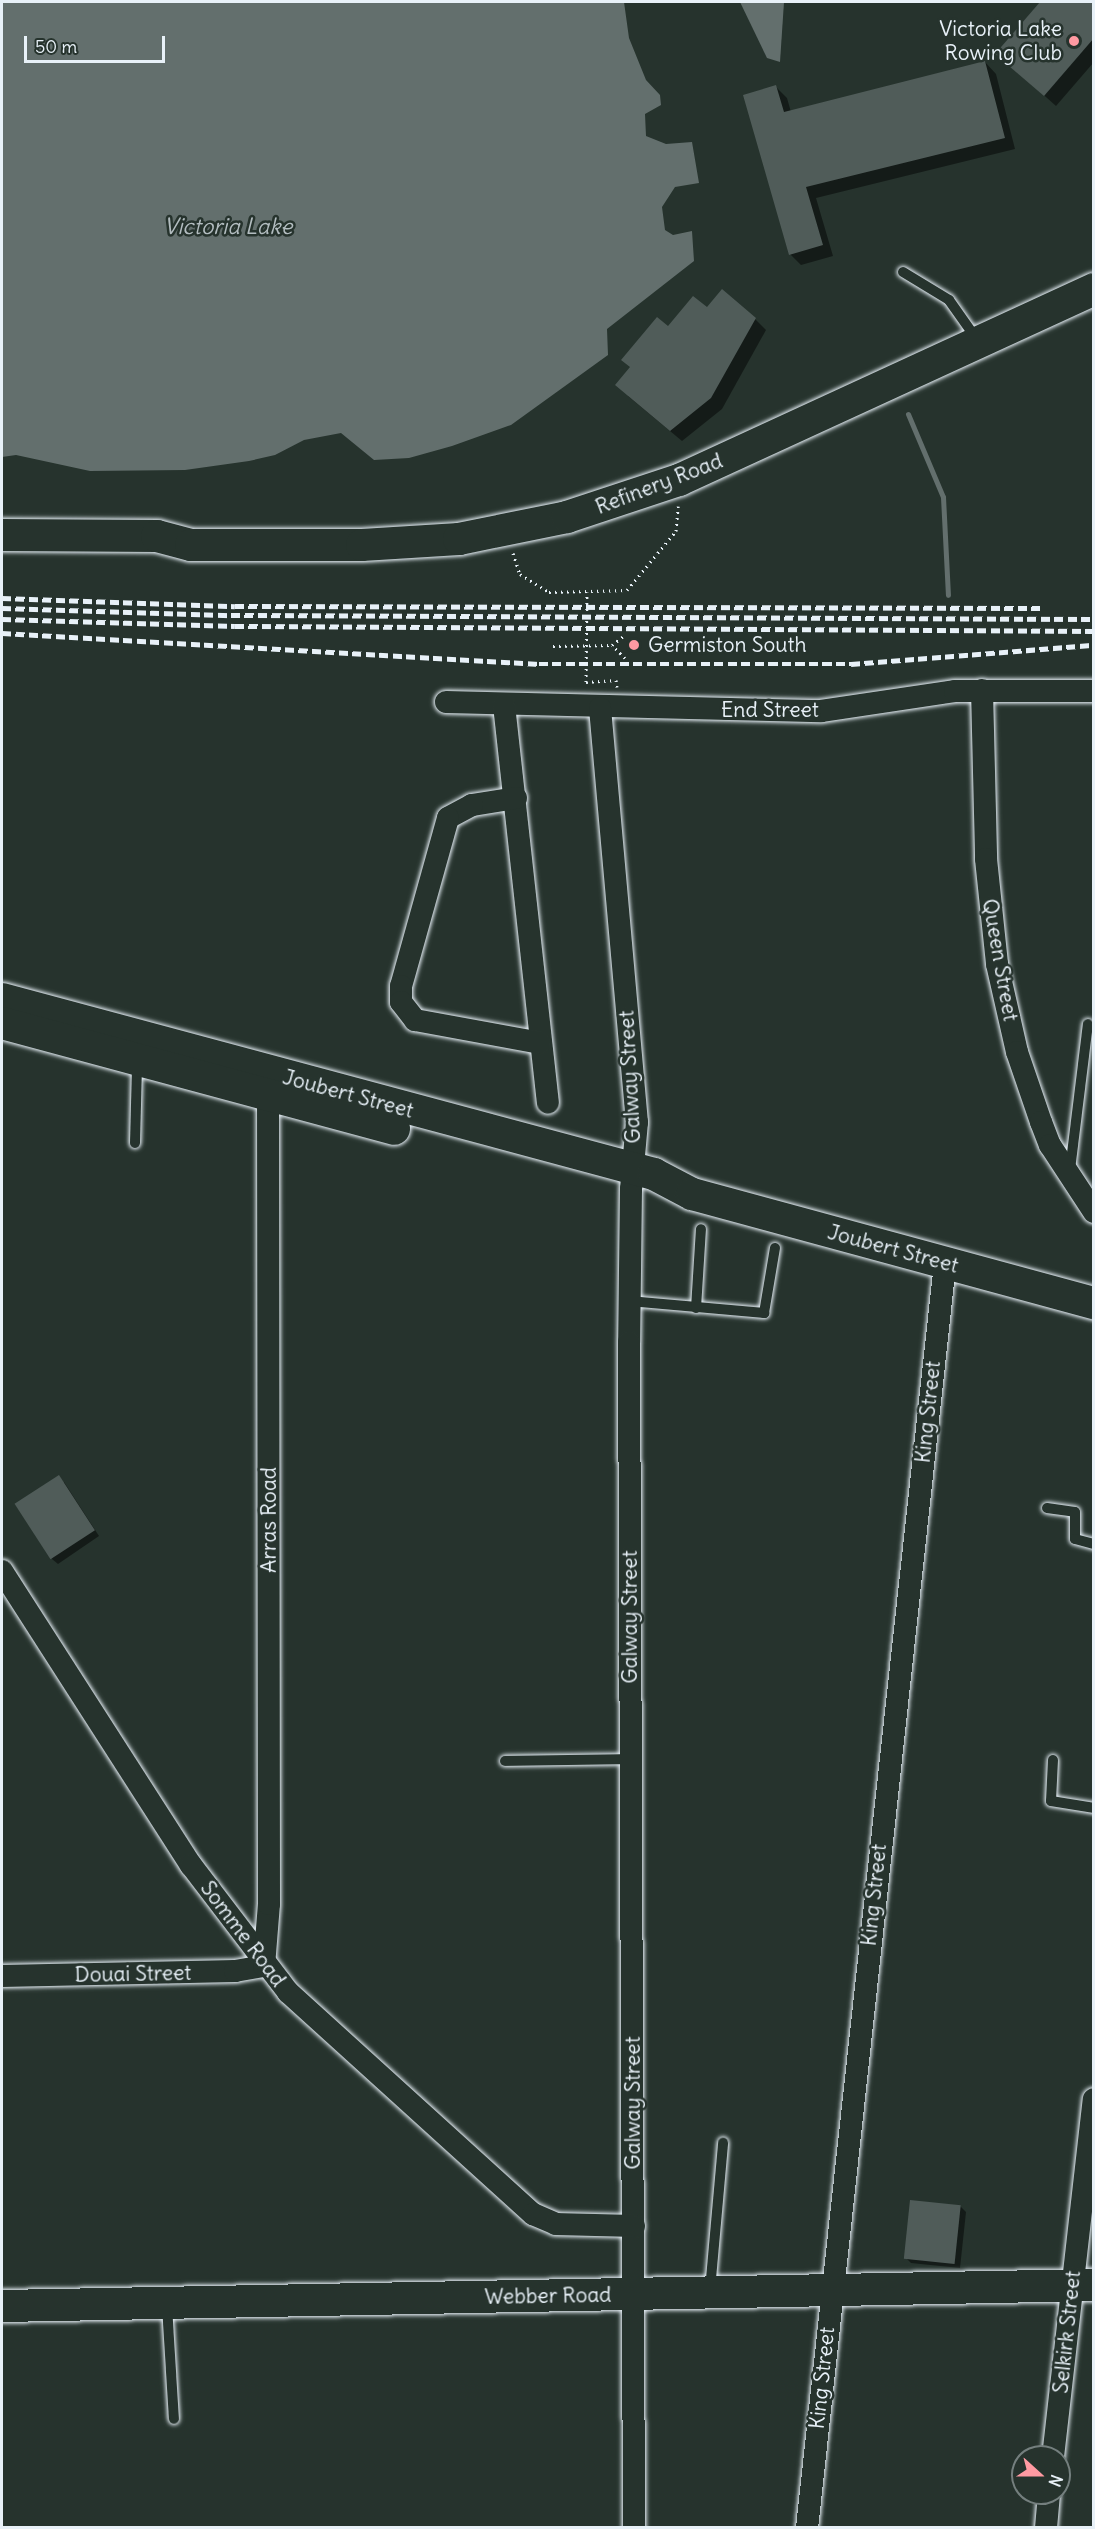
<!DOCTYPE html>
<html>
<head>
<meta charset="utf-8">
<style>
  body { margin:0 }
  #map { position:relative; width:1095px; height:2529px; overflow:hidden; background:#26332d; font-family:Delius,sans-serif }
  div>[style] { position:absolute }
  .water>* { inset:0; background:#636f6d }
  .shadow>* { inset:0; background:#0007 }
  .stream>* { height:5px; margin:-2.5px; padding:0 2.5px; transform-origin:2.5px; border-radius:2.5px; background:#636f6d }
  .building>* { inset:0; background:#505c59; transform-origin:0 0 }
  .path>* { height:3px; margin-top:-1.5px; transform-origin:0; background:repeating-linear-gradient(90deg,#e8f1f8 0 1.5px,transparent 0 6px) }
  .roads { filter:drop-shadow(0 0 2px #e8f1f8) drop-shadow(0 0 2px #e8f1f8) }
  .lane>* { height:10px; margin:-5px; padding:0 5px; transform-origin:5px; border-radius:5px; background:#26332d }
  .street>* { height:22px; margin:-11px; padding:0 11px; transform-origin:11px; border-radius:11px; background:#26332d }
  .secondary>* { height:32px; margin:-16px; padding:0 16px; transform-origin:16px; border-radius:16px; background:#26332d }
  .rail>* { height:4.5px; margin-top:-2.25px; transform-origin:0; background:repeating-linear-gradient(90deg,#e8f1f8 0 9px,transparent 0 13.5px) }
  .path-bridge>* { height:3px; margin-top:-1.5px; transform-origin:0; background:repeating-linear-gradient(90deg,#e8f1f8 0 1.5px,transparent 0 6px) }
  .dots>* { width:16px; height:16px; translate:-50% -50%; box-sizing:border-box; border:3px solid #26332d; border-radius:50% }
  span { translate:-50% -50%; white-space:nowrap; text-align:center; line-height:1.15; -webkit-text-stroke:5px #26332d; paint-order:stroke }
  .poi-label { font-size:21px; color:#e8f1f8 }
  .right { translate:-100% -50%; text-align:right }
  .left { translate:0 -50%; text-align:left }
  .street-label { font-size:21px; color:#e8f1f8 }
  .water-label { font-size:22px; color:#b3bdc0; font-style:italic }
  .frame { position:absolute; inset:0; border:3px solid #e8f1f8; pointer-events:none }
  .north { position:absolute; left:1011px; top:2445px; width:60px; height:60px; box-sizing:border-box; background:#26332d; border:2px solid #747f7e; border-radius:50%; rotate:111deg; font-size:16px; font-weight:700; line-height:24px; text-align:center; color:#e8f1f8 }
  .north::after { content:''; display:block; margin:auto; width:21px; height:27px; background:#ff9aa2; clip-path:polygon(50% 0,100% 100%,50% 72%,0 100%) }
  .scale { position:absolute; left:24px; top:36px; width:141px; height:27px; box-sizing:border-box; border:3px solid #e8f1f8; border-top:0; padding-left:8px; font-size:18px; line-height:21px; white-space:nowrap; color:#e8f1f8; -webkit-text-stroke:4px #26332d; paint-order:stroke }
</style>
</head>
<body>
<div id="map">
  <div class="water">
    <div style="clip-path:polygon(2px 2px,624px 2px,629px 38px,646px 80px,660px 95px,661px 105px,645px 114px,646px 136px,666px 144px,692px 142px,699px 183px,675px 187px,662px 207px,665px 230px,673px 235px,692px 231px,694px 261px,607px 329px,608px 355px,511px 425px,452px 446px,409px 458px,374px 460px,341px 433px,304px 440px,275px 455px,249px 461px,185px 470px,90px 471px,16px 455px,2px 457px)"></div>
    <div style="clip-path:polygon(740px 2px,784px 2px,780px 62px,767px 58px)"></div>
  </div>
  <div class="shadow">
    <div style="clip-path:polygon(1042px 2px,1094px 2px,1094px 62px,1056px 106px,998px 54px)"></div>
    <div style="clip-path:polygon(985px 62px,996px 74px,1015px 149px,816px 198px,833px 256px,801px 265px,790px 254px,776px 87px,787px 98px,791px 112px)"></div>
    <div style="clip-path:polygon(707px 309px,755px 319px,766px 330px,722px 409px,682px 441px,628px 396px,668px 328px)"></div>
    <div style="clip-path:polygon(64px 1482px,99px 1536px,58px 1564px,52px 1559px)"></div>
    <div style="clip-path:polygon(960px 2206px,966px 2212px,960px 2268px,911px 2263px,906px 2258px)"></div>
  </div>
  <div class="stream">
    <div style="left:908px;top:414px;width:90px;rotate:67.1deg"></div>
    <div style="left:943px;top:497px;width:98px;rotate:87.1deg"></div>
  </div>
  <div class="building">
    <div style="clip-path:polygon(1040px 2px,1094px 2px,1094px 38px,1044px 96px,995px 54px)"></div>
    <div style="clip-path:polygon(985px 61px,1005px 138px,806px 187px,823px 245px,789px 255px,743px 95px,776px 85px,784px 112px)"></div>
    <div style="clip-path:polygon(722px 289px,756px 318px,711px 398px,670px 431px,615px 385px,630px 367px,621px 360px,657px 317px,668px 326px,693px 296px,707px 307px)"></div>
    <div style="left:59px;top:1475px;width:66px;height:53px;rotate:57deg"></div>
    <div style="left:910px;top:2200px;width:51px;height:59px;rotate:6deg"></div>
  </div>
  <div class="path">
    <div style="left:513px;top:553px;width:22px;rotate:72deg"></div>
    <div style="left:520px;top:574px;width:34px;rotate:32deg"></div>
    <div style="left:549px;top:592px;width:78px;rotate:-1.5deg"></div>
    <div style="left:627px;top:590px;width:77px;rotate:-50.3deg"></div>
    <div style="left:676px;top:531px;width:25px;rotate:-85deg"></div>
    <div style="left:553px;top:646px;width:59px;rotate:-1deg"></div>
    <div style="left:625px;top:658px;width:18px;rotate:-135deg"></div>
    <div style="left:612px;top:645px;width:16px;rotate:-38deg"></div>
    <div style="left:586px;top:682px;width:30px;rotate:-4deg"></div>
    <div style="left:616px;top:680px;width:7px;rotate:82deg"></div>
  </div>
  <div class="roads">
    <div class="lane">
      <div style="left:903px;top:272px;width:54px;rotate:31.3deg"></div>
      <div style="left:949px;top:300px;width:50px;rotate:54.7deg"></div>
      <div style="left:135px;top:1143px;width:79px;rotate:-88.5deg"></div>
      <div style="left:1070px;top:1170px;width:147px;rotate:-83deg"></div>
      <div style="left:629px;top:1301px;width:136px;rotate:5.1deg"></div>
      <div style="left:764px;top:1313px;width:66px;rotate:-80.4deg"></div>
      <div style="left:696px;top:1308px;width:79px;rotate:-86.4deg"></div>
      <div style="left:1047px;top:1508px;width:28px;rotate:8deg"></div>
      <div style="left:1075px;top:1512px;width:27px;rotate:90deg"></div>
      <div style="left:1075px;top:1539px;width:20px;rotate:15deg"></div>
      <div style="left:1053px;top:1760px;width:41px;rotate:92.8deg"></div>
      <div style="left:1051px;top:1801px;width:44px;rotate:9.2deg"></div>
      <div style="left:505px;top:1761px;width:126px;rotate:-0.9deg"></div>
      <div style="left:710px;top:2290px;width:148px;rotate:-84.9deg"></div>
      <div style="left:167px;top:2306px;width:113px;rotate:86.5deg"></div>
    </div>
    <div class="street">
      <div style="left:982px;top:690px;width:169px;rotate:88.6deg"></div>
      <div style="left:986px;top:859px;width:106px;rotate:84deg"></div>
      <div style="left:997px;top:964px;width:90px;rotate:77.2deg"></div>
      <div style="left:1017px;top:1052px;width:74px;rotate:71.1deg"></div>
      <div style="left:1041px;top:1122px;width:25px;rotate:69deg"></div>
      <div style="left:1050px;top:1145px;width:80px;rotate:56.7deg"></div>
      <div style="left:446px;top:702px;width:375px;rotate:1.4deg"></div>
      <div style="left:821px;top:711px;width:135px;rotate:-8.5deg"></div>
      <div style="left:955px;top:691px;width:139px"></div>
      <div style="left:504px;top:705px;width:400px;rotate:83.7deg"></div>
      <div style="left:600px;top:708px;width:416px;rotate:84.9deg"></div>
      <div style="left:637px;top:1122px;width:67px;rotate:95.1deg"></div>
      <div style="left:631px;top:1189px;width:153px;rotate:90.7deg"></div>
      <div style="left:629px;top:1342px;width:1186px;rotate:89.76deg"></div>
      <div style="left:516px;top:798px;width:45px;rotate:171deg"></div>
      <div style="left:472px;top:805px;width:27px;rotate:152deg"></div>
      <div style="left:448px;top:818px;width:174px;rotate:105.6deg"></div>
      <div style="left:401px;top:986px;width:16px;rotate:90deg"></div>
      <div style="left:401px;top:1002px;width:23px;rotate:52deg"></div>
      <div style="left:415px;top:1020px;width:127px;rotate:10.4deg"></div>
      <div style="left:2px;top:1571px;width:350px;rotate:57.3deg"></div>
      <div style="left:191px;top:1865px;width:160px;rotate:52.6deg"></div>
      <div style="left:288px;top:1992px;width:331px;rotate:42.2deg"></div>
      <div style="left:533px;top:2214px;width:25px;rotate:23deg"></div>
      <div style="left:556px;top:2224px;width:78px;rotate:1.5deg"></div>
      <div style="left:2px;top:1976px;width:233px;rotate:-1.2deg"></div>
      <div style="left:235px;top:1971px;width:29px;rotate:-10deg"></div>
      <div style="left:264px;top:1966px;width:62px;rotate:-85.4deg"></div>
      <div style="left:269px;top:1904px;width:823px;rotate:-90.07deg"></div>
      <div style="left:1053px;top:2457px;width:360px;rotate:-83.5deg"></div>
      <div style="left:807px;top:2528px;width:1273px;rotate:-83.77deg"></div>
      <div style="left:1046px;top:2528px;width:35px;rotate:-85deg"></div>
    </div>
    <div class="secondary">
      <div style="left:2px;top:535px;width:155px;rotate:0.4deg"></div>
      <div style="left:157px;top:536px;width:35px;rotate:15deg"></div>
      <div style="left:191px;top:545px;width:171px"></div>
      <div style="left:362px;top:545px;width:97px;rotate:-3.5deg"></div>
      <div style="left:459px;top:539px;width:110px;rotate:-11.5deg"></div>
      <div style="left:567px;top:517px;width:118px;rotate:-18.3deg"></div>
      <div style="left:679px;top:480px;width:457px;rotate:-24.7deg"></div>
      <div style="left:2px;top:999px;width:675px;rotate:15.02deg"></div>
      <div style="left:654px;top:1174px;width:43px;rotate:27.8deg"></div>
      <div style="left:692px;top:1194px;width:417px;rotate:15.2deg"></div>
      <div style="left:2px;top:1023px;width:406px;rotate:15.1deg"></div>
      <div style="left:2px;top:2306px;width:1092px;rotate:-1.1deg"></div>
    </div>
  </div>
  <div class="rail">
    <div style="left:2px;top:598px;width:233px;rotate:2deg"></div>
    <div style="left:235px;top:606px;width:805px;rotate:0.14deg"></div>
    <div style="left:2px;top:608px;width:229px;rotate:1.8deg"></div>
    <div style="left:231px;top:615px;width:863px;rotate:0.27deg"></div>
    <div style="left:2px;top:619px;width:233px;rotate:1.7deg"></div>
    <div style="left:235px;top:626px;width:859px;rotate:0.33deg"></div>
    <div style="left:2px;top:633px;width:538px;rotate:3.3deg"></div>
    <div style="left:539px;top:664px;width:312px"></div>
    <div style="left:851px;top:664px;width:244px;rotate:-4.5deg"></div>
  </div>
  <div class="path-bridge">
    <div style="left:586px;top:682px;width:90px;rotate:-89.4deg"></div>
  </div>
  <div class="dots">
    <div style="left:1074px;top:41px;background:#ff9aa2"></div>
    <div style="left:634px;top:645px;background:#ff9aa2"></div>
  </div>
  <div class="poi-label">
    <span class="right" style="left:1062px;top:41px">Victoria Lake<br>Rowing Club</span>
    <span class="left" style="left:648px;top:645px">Germiston South</span>
  </div>
  <div class="street-label">
    <span style="left:659px;top:484px;rotate:-21deg">Refinery Road</span>
    <span style="left:770px;top:710px">End Street</span>
    <span style="left:1000px;top:960px;rotate:80deg">Queen Street</span>
    <span style="left:630px;top:1077px;rotate:-93deg">Galway Street</span>
    <span style="left:348px;top:1094px;rotate:15deg">Joubert Street</span>
    <span style="left:893px;top:1249px;rotate:15deg">Joubert Street</span>
    <span style="left:928px;top:1412px;rotate:-84deg">King Street</span>
    <span style="left:269px;top:1520px;rotate:-90deg">Arras Road</span>
    <span style="left:630px;top:1617px;rotate:-90deg">Galway Street</span>
    <span style="left:874px;top:1895px;rotate:-84deg">King Street</span>
    <span style="left:243px;top:1934px;rotate:53deg">Somme Road</span>
    <span style="left:133px;top:1974px;rotate:-1deg">Douai Street</span>
    <span style="left:633px;top:2103px;rotate:-90deg">Galway Street</span>
    <span style="left:548px;top:2296px;rotate:-1deg">Webber Road</span>
    <span style="left:1067px;top:2332px;rotate:-84deg">Selkirk Street</span>
    <span style="left:822px;top:2378px;rotate:-84deg">King Street</span>
  </div>
  <div class="water-label">
    <span style="left:228px;top:227px">Victoria Lake</span>
  </div>
  <div class="frame"></div>
  <div class="north">N</div>
  <div class="scale">50 m</div>
</div>
</body>
</html>
